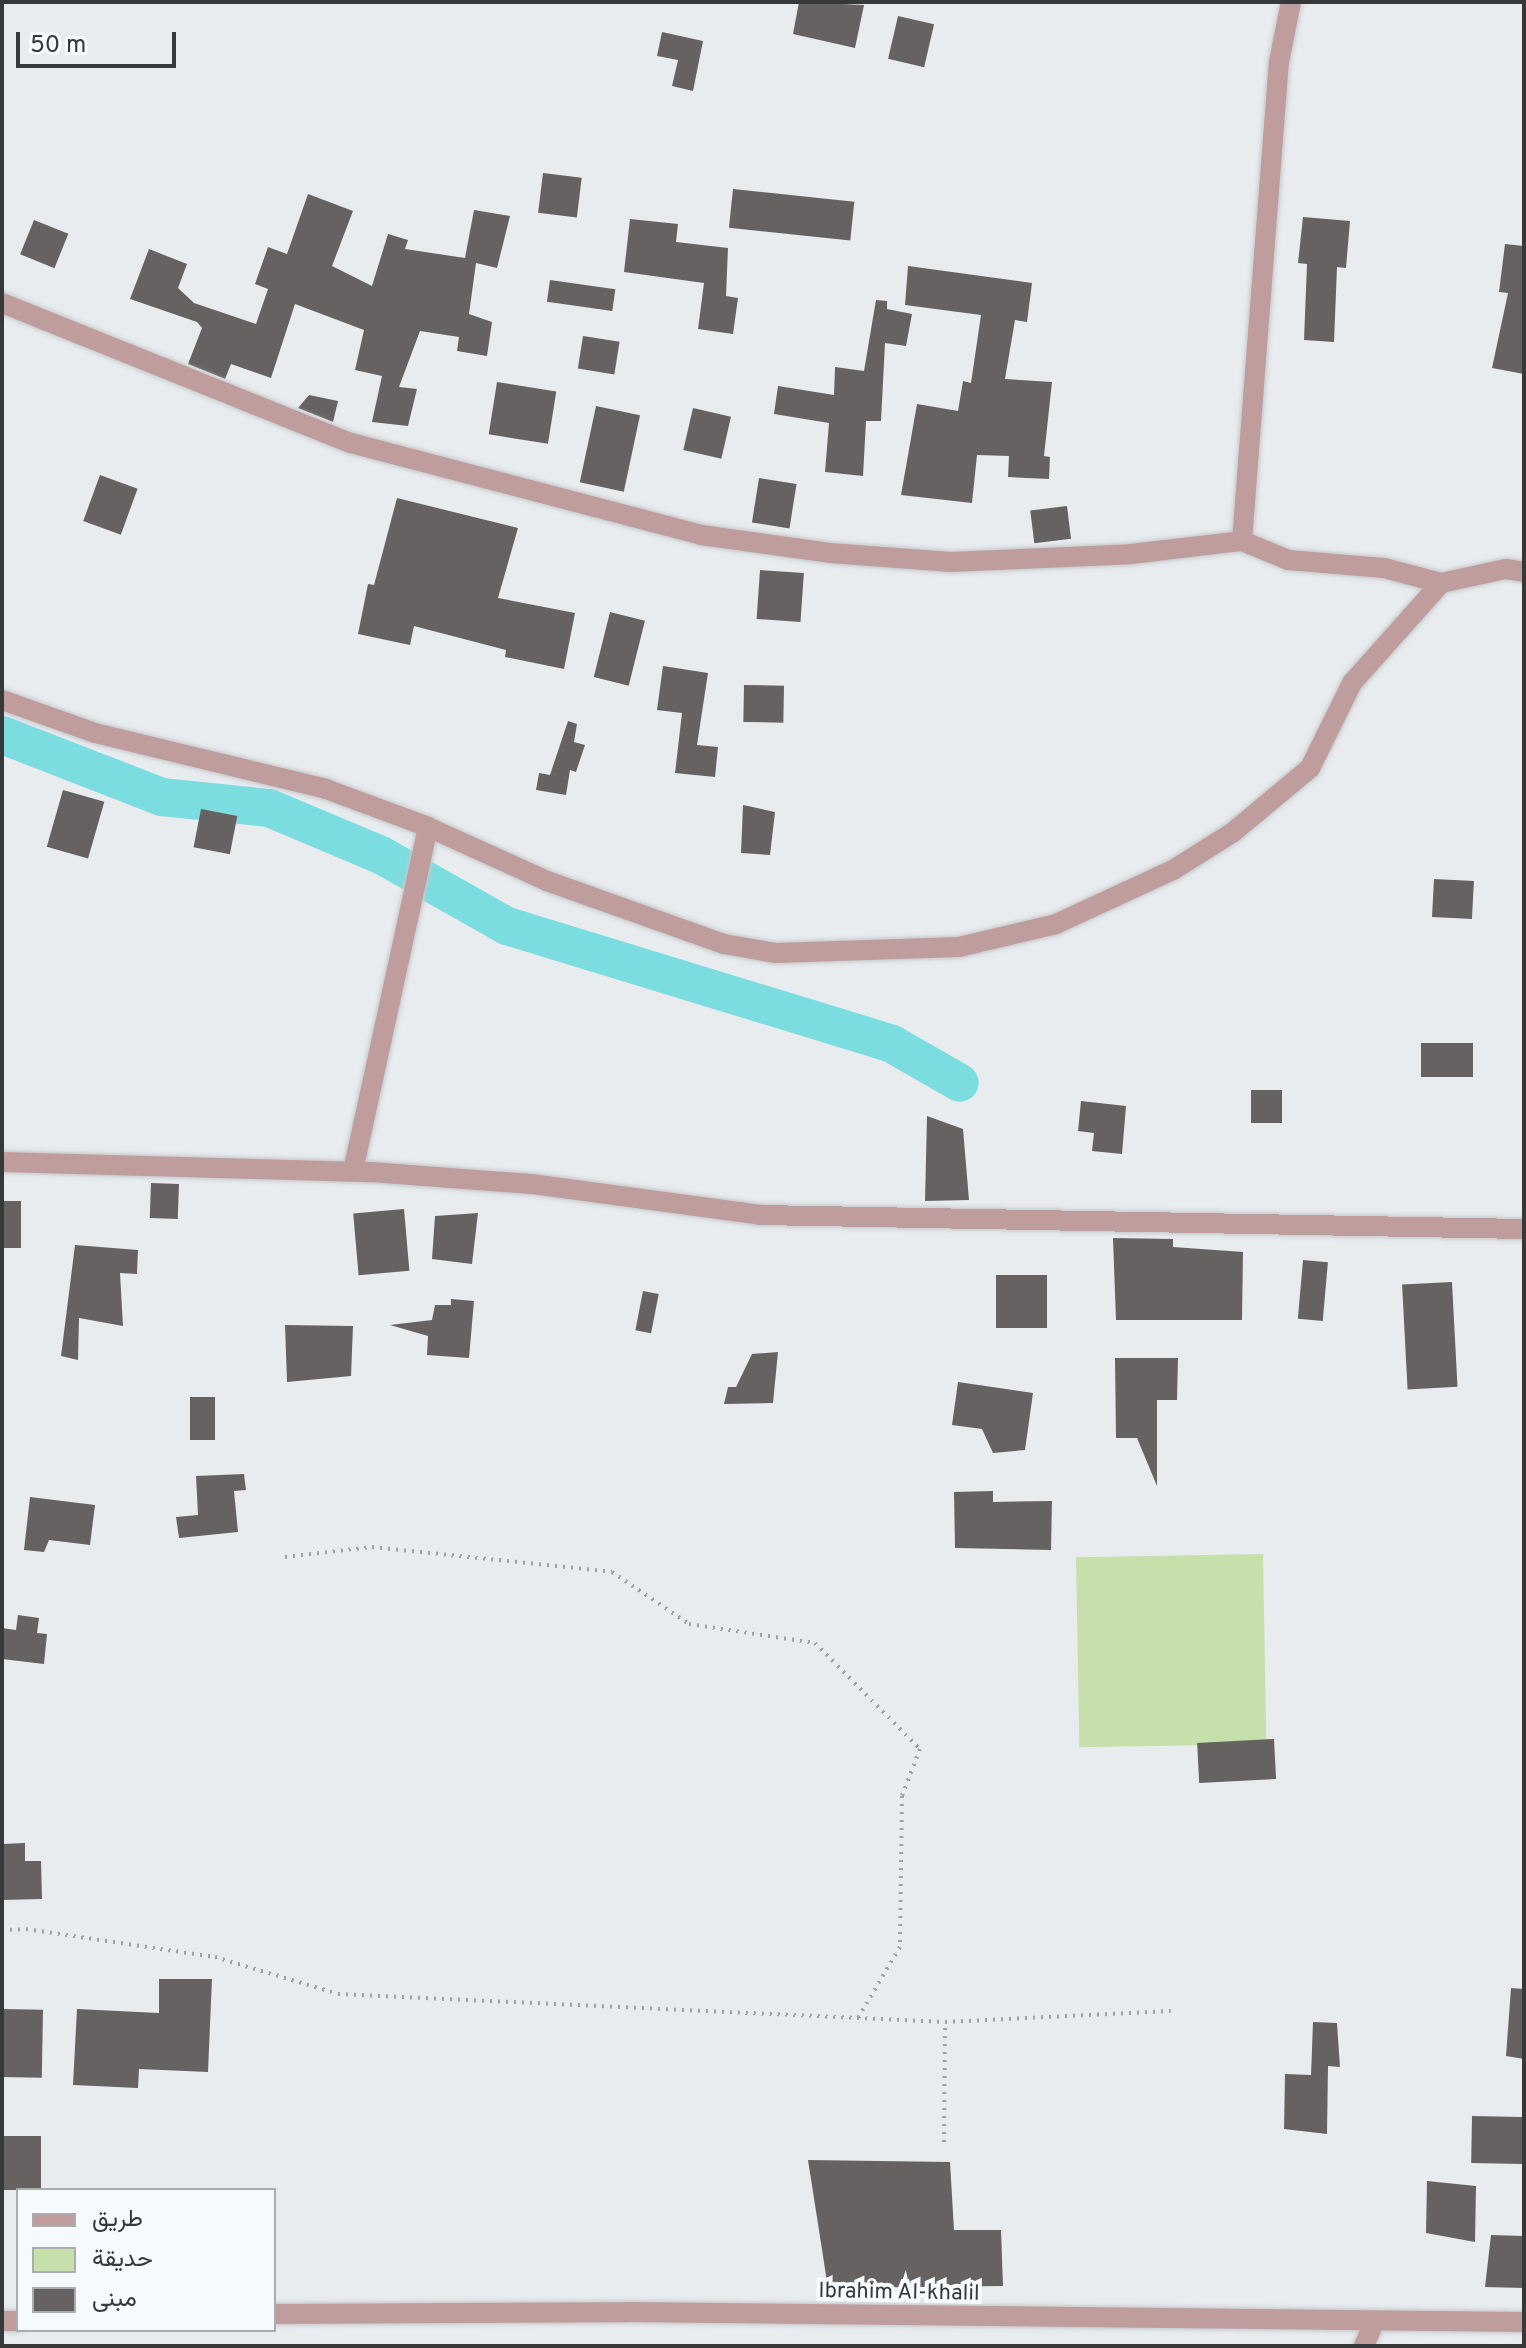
<!DOCTYPE html>
<html>
<head>
<meta charset="utf-8">
<style>
  body { margin:0 }
  #map { position:relative; width:1526px; height:2348px; overflow:hidden; background:#e9ecef; font-family:Overpass,Vazirmatn,sans-serif }
  div>[style] { position:absolute }
  .green>* { inset:0; background:#c5e0ab; transform-origin:0 0 }
  .river>* { height:38px; margin:-19px; padding:0 19px; transform-origin:19px; border-radius:19px; background:#7cdde1 }
  .building>* { inset:0; background:#666262; transform-origin:0 0 }
  .path>* { height:4px; margin-top:-2px; transform-origin:0; background:repeating-linear-gradient(90deg,#9ea0a2 0 2px,transparent 0 8px) }
  .roads { filter:drop-shadow(0 0 2px #c5c8cb) drop-shadow(0 0 2px #c5c8cb) }
  .minor>* { height:20px; margin:-10px; padding:0 10px; transform-origin:10px; border-radius:10px; background:#c09d9d }
  .tertiary>* { height:20px; margin:-10px; padding:0 10px; transform-origin:10px; border-radius:10px; background:#c09d9d }
  span { translate:-50% -50%; white-space:nowrap; text-align:center; line-height:1.15; -webkit-text-stroke:8px #f6f9fd; paint-order:stroke }
  .street-label { font-size:22px; color:#373839 }
  .frame { position:absolute; inset:0; border:4px solid #373839; pointer-events:none }
  .legend { position:absolute; left:16px; top:2188px; width:260px; height:144px; box-sizing:border-box; background:#f6f9fd; border:2px solid #aaacaf; margin:0; padding:10px 14px; list-style:none; font-size:24px; color:#373839 }
  .legend li { display:flex; align-items:center; gap:16px; height:40px }
  .legend b { width:40px; border:2px solid #aaacaf }
  .scale { position:absolute; left:16px; top:32px; width:160px; height:36px; box-sizing:border-box; border:4px solid #373839; border-top:0; padding-left:10px; font-size:24px; line-height:28px; white-space:nowrap; color:#373839; -webkit-text-stroke:6px #f6f9fd; paint-order:stroke }
</style>
</head>
<body>
<div id="map">
  <div class="green">
    <div style="left:1263px;top:1554px;width:190px;height:187px;rotate:89deg"></div>
  </div>
  <div class="river">
    <div style="left:2px;top:735px;width:172px;rotate:21.2deg"></div>
    <div style="left:162px;top:797px;width:108px;rotate:5.9deg"></div>
    <div style="left:269px;top:808px;width:121px;rotate:22.8deg"></div>
    <div style="left:381px;top:855px;width:145px;rotate:29.4deg"></div>
    <div style="left:507px;top:926px;width:403px;rotate:17deg"></div>
    <div style="left:892px;top:1044px;width:78px;rotate:29.8deg"></div>
  </div>
  <div class="building">
    <div style="clip-path:polygon(799px 2px,864px 5px,855px 48px,793px 34px)"></div>
    <div style="left:898px;top:16px;width:37px;height:44px;rotate:13deg"></div>
    <div style="clip-path:polygon(662px 32px,703px 41px,693px 91px,672px 86px,678px 60px,657px 56px)"></div>
    <div style="left:543px;top:173px;width:39px;height:40px;rotate:7deg"></div>
    <div style="left:733px;top:189px;width:122px;height:39px;rotate:6deg"></div>
    <div style="clip-path:polygon(308px 194px,353px 211px,332px 266px,372px 286px,388px 234px,408px 240px,405px 249px,465px 258px,474px 210px,510px 216px,497px 268px,476px 263px,469px 314px,492px 322px,487px 356px,457px 351px,459px 337px,420px 331px,399px 387px,417px 389px,408px 426px,372px 422px,382px 376px,355px 370px,364px 330px,295px 304px,271px 378px,231px 364px,225px 379px,188px 364px,202px 328px,197px 322px,130px 299px,149px 249px,187px 264px,178px 288px,194px 303px,256px 324px,268px 289px,255px 284px,268px 247px,287px 254px)"></div>
    <div style="clip-path:polygon(1303px 217px,1350px 221px,1346px 268px,1337px 267px,1334px 342px,1304px 340px,1307px 264px,1298px 263px)"></div>
    <div style="clip-path:polygon(630px 219px,678px 224px,676px 242px,728px 248px,726px 296px,738px 298px,733px 334px,698px 329px,704px 283px,624px 272px)"></div>
    <div style="left:34px;top:220px;width:37px;height:37px;rotate:22deg"></div>
    <div style="clip-path:polygon(1505px 244px,1524px 246px,1524px 374px,1492px 368px,1508px 293px,1499px 292px)"></div>
    <div style="clip-path:polygon(908px 266px,1032px 283px,1027px 322px,1015px 320px,1005px 379px,1052px 382px,1044px 456px,1050px 457px,1049px 479px,1008px 477px,1009px 456px,977px 455px,972px 503px,901px 495px,917px 404px,958px 411px,963px 381px,971px 383px,981px 315px,905px 305px)"></div>
    <div style="left:550px;top:280px;width:66px;height:22px;rotate:8deg"></div>
    <div style="clip-path:polygon(876px 300px,887px 301px,887px 309px,912px 314px,906px 346px,885px 343px,881px 421px,866px 421px,863px 476px,825px 472px,829px 423px,774px 414px,778px 386px,834px 395px,835px 367px,864px 371px)"></div>
    <div style="left:583px;top:336px;width:37px;height:33px;rotate:9deg"></div>
    <div style="left:497px;top:382px;width:60px;height:53px;rotate:9deg"></div>
    <div style="clip-path:polygon(309px 395px,338px 401px,333px 422px,298px 408px)"></div>
    <div style="left:596px;top:406px;width:45px;height:78px;rotate:12deg"></div>
    <div style="left:693px;top:408px;width:39px;height:43px;rotate:13deg"></div>
    <div style="left:100px;top:475px;width:40px;height:49px;rotate:20deg"></div>
    <div style="left:759px;top:478px;width:38px;height:45px;rotate:9deg"></div>
    <div style="clip-path:polygon(397px 498px,518px 528px,498px 598px,575px 613px,564px 669px,505px 657px,506px 650px,414px 626px,410px 645px,358px 634px,368px 584px,374px 585px)"></div>
    <div style="left:1067px;top:506px;width:33px;height:37px;rotate:83deg"></div>
    <div style="left:760px;top:570px;width:44px;height:49px;rotate:4deg"></div>
    <div style="left:610px;top:612px;width:36px;height:67px;rotate:14deg"></div>
    <div style="clip-path:polygon(663px 666px,708px 673px,697px 745px,718px 747px,715px 777px,675px 773px,682px 713px,657px 710px)"></div>
    <div style="left:744px;top:685px;width:40px;height:37px;rotate:1deg"></div>
    <div style="clip-path:polygon(568px 721px,577px 724px,574px 742px,585px 745px,576px 772px,570px 770px,566px 795px,536px 790px,539px 773px,550px 775px)"></div>
    <div style="left:63px;top:790px;width:43px;height:59px;rotate:16deg"></div>
    <div style="clip-path:polygon(743px 805px,775px 812px,770px 855px,741px 853px)"></div>
    <div style="left:201px;top:809px;width:37px;height:39px;rotate:11deg"></div>
    <div style="left:1434px;top:879px;width:40px;height:38px;rotate:3deg"></div>
    <div style="left:1421px;top:1043px;width:52px;height:34px"></div>
    <div style="left:1251px;top:1090px;width:31px;height:33px"></div>
    <div style="clip-path:polygon(1081px 1101px,1126px 1106px,1122px 1154px,1092px 1151px,1094px 1133px,1078px 1131px)"></div>
    <div style="clip-path:polygon(927px 1116px,963px 1129px,969px 1200px,925px 1201px)"></div>
    <div style="left:151px;top:1183px;width:28px;height:35px;rotate:2deg"></div>
    <div style="left:2px;top:1201px;width:19px;height:47px"></div>
    <div style="left:404px;top:1209px;width:62px;height:51px;rotate:85deg"></div>
    <div style="clip-path:polygon(478px 1213px,472px 1264px,432px 1259px,435px 1216px)"></div>
    <div style="clip-path:polygon(1113px 1238px,1173px 1239px,1173px 1247px,1243px 1252px,1242px 1320px,1116px 1320px)"></div>
    <div style="clip-path:polygon(75px 1245px,138px 1250px,137px 1274px,120px 1273px,123px 1326px,79px 1318px,78px 1360px,61px 1356px)"></div>
    <div style="left:1303px;top:1260px;width:25px;height:59px;rotate:5deg"></div>
    <div style="left:1047px;top:1275px;width:53px;height:51px;rotate:90deg"></div>
    <div style="left:1452px;top:1282px;width:105px;height:50px;rotate:87deg"></div>
    <div style="left:643px;top:1291px;width:16px;height:40px;rotate:11deg"></div>
    <div style="clip-path:polygon(451px 1299px,474px 1301px,469px 1358px,427px 1355px,428px 1336px,390px 1325px,432px 1320px,435px 1305px,451px 1305px)"></div>
    <div style="clip-path:polygon(285px 1325px,353px 1326px,351px 1376px,287px 1382px)"></div>
    <div style="clip-path:polygon(778px 1352px,773px 1403px,724px 1404px,728px 1387px,736px 1387px,752px 1354px)"></div>
    <div style="clip-path:polygon(1115px 1358px,1178px 1358px,1177px 1400px,1157px 1400px,1157px 1486px,1137px 1438px,1116px 1438px)"></div>
    <div style="clip-path:polygon(958px 1382px,1033px 1393px,1025px 1450px,993px 1453px,982px 1429px,952px 1425px)"></div>
    <div style="left:190px;top:1397px;width:25px;height:43px"></div>
    <div style="clip-path:polygon(244px 1474px,246px 1490px,234px 1491px,238px 1532px,179px 1538px,176px 1517px,198px 1515px,196px 1476px)"></div>
    <div style="clip-path:polygon(993px 1491px,993px 1502px,1052px 1501px,1051px 1550px,955px 1548px,954px 1492px)"></div>
    <div style="clip-path:polygon(30px 1497px,95px 1505px,90px 1545px,49px 1540px,44px 1552px,24px 1550px)"></div>
    <div style="clip-path:polygon(18px 1615px,39px 1618px,37px 1633px,47px 1634px,44px 1664px,2px 1659px,2px 1628px,16px 1630px)"></div>
    <div style="left:1274px;top:1739px;width:40px;height:77px;rotate:87deg"></div>
    <div style="clip-path:polygon(25px 1843px,25px 1861px,41px 1861px,42px 1899px,2px 1900px,2px 1844px)"></div>
    <div style="clip-path:polygon(159px 1979px,212px 1979px,208px 2072px,139px 2069px,138px 2088px,73px 2085px,77px 2009px,159px 2013px)"></div>
    <div style="clip-path:polygon(1511px 1988px,1524px 1989px,1524px 2059px,1506px 2056px)"></div>
    <div style="left:2px;top:2009px;width:41px;height:68px;rotate:1deg"></div>
    <div style="clip-path:polygon(1313px 2022px,1337px 2023px,1340px 2067px,1328px 2066px,1327px 2134px,1284px 2129px,1285px 2074px,1311px 2075px)"></div>
    <div style="left:1472px;top:2116px;width:51px;height:47px;rotate:1deg"></div>
    <div style="left:2px;top:2136px;width:39px;height:54px"></div>
    <div style="clip-path:polygon(808px 2160px,950px 2162px,954px 2230px,1001px 2230px,1003px 2286px,828px 2288px)"></div>
    <div style="clip-path:polygon(1427px 2181px,1476px 2186px,1475px 2242px,1426px 2233px)"></div>
    <div style="clip-path:polygon(1491px 2235px,1524px 2236px,1524px 2288px,1485px 2287px)"></div>
  </div>
  <div class="path">
    <div style="left:285px;top:1557px;width:88px;rotate:-6.6deg"></div>
    <div style="left:372px;top:1547px;width:241px;rotate:5.9deg"></div>
    <div style="left:612px;top:1572px;width:93px;rotate:34deg"></div>
    <div style="left:689px;top:1624px;width:127px;rotate:8.6deg"></div>
    <div style="left:815px;top:1643px;width:149px;rotate:45.3deg"></div>
    <div style="left:920px;top:1749px;width:50px;rotate:111deg"></div>
    <div style="left:902px;top:1796px;width:151px;rotate:90.8deg"></div>
    <div style="left:900px;top:1947px;width:82px;rotate:120.6deg"></div>
    <div style="left:2px;top:1930px;width:24px;rotate:-2deg"></div>
    <div style="left:26px;top:1929px;width:191px;rotate:8.4deg"></div>
    <div style="left:215px;top:1957px;width:128px;rotate:16.7deg"></div>
    <div style="left:338px;top:1994px;width:608px;rotate:2.64deg"></div>
    <div style="left:945px;top:2022px;width:226px;rotate:-2.8deg"></div>
    <div style="left:944px;top:2142px;width:120px;rotate:-89.5deg"></div>
  </div>
  <div class="roads">
    <div class="minor">
      <div style="left:2px;top:303px;width:376px;rotate:21.9deg"></div>
      <div style="left:351px;top:443px;width:362px;rotate:14.7deg"></div>
      <div style="left:701px;top:535px;width:130px;rotate:7.9deg"></div>
      <div style="left:830px;top:553px;width:121px;rotate:4.3deg"></div>
      <div style="left:951px;top:562px;width:180px;rotate:-2.5deg"></div>
      <div style="left:1131px;top:554px;width:112px;rotate:-6.7deg"></div>
      <div style="left:1242px;top:541px;width:50px;rotate:22.4deg"></div>
      <div style="left:1288px;top:560px;width:96px;rotate:4.8deg"></div>
      <div style="left:1384px;top:568px;width:59px;rotate:14.7deg"></div>
      <div style="left:1441px;top:583px;width:66px;rotate:-12.2deg"></div>
      <div style="left:1506px;top:569px;width:18px;rotate:9deg"></div>
      <div style="left:1242px;top:541px;width:480px;rotate:-85.6deg"></div>
      <div style="left:1279px;top:62px;width:61px;rotate:-78.7deg"></div>
      <div style="left:2px;top:700px;width:99px;rotate:19.5deg"></div>
      <div style="left:95px;top:733px;width:238px;rotate:13.6deg"></div>
      <div style="left:326px;top:789px;width:109px;rotate:20.4deg"></div>
      <div style="left:428px;top:827px;width:131px;rotate:24.4deg"></div>
      <div style="left:547px;top:881px;width:188px;rotate:19.6deg"></div>
      <div style="left:724px;top:944px;width:53px;rotate:9.8deg"></div>
      <div style="left:776px;top:953px;width:183px;rotate:-1.9deg"></div>
      <div style="left:959px;top:947px;width:100px;rotate:-13.3deg"></div>
      <div style="left:1056px;top:924px;width:129px;rotate:-24.8deg"></div>
      <div style="left:1173px;top:870px;width:70px;rotate:-32.1deg"></div>
      <div style="left:1232px;top:833px;width:102px;rotate:-39.8deg"></div>
      <div style="left:1310px;top:768px;width:95px;rotate:-63.7deg"></div>
      <div style="left:1352px;top:683px;width:134px;rotate:-48.3deg"></div>
      <div style="left:2px;top:1162px;width:369px;rotate:1.6deg"></div>
      <div style="left:371px;top:1172px;width:161px;rotate:4.3deg"></div>
      <div style="left:532px;top:1184px;width:230px;rotate:7.7deg"></div>
      <div style="left:760px;top:1215px;width:764px;rotate:1.05deg"></div>
      <div style="left:353px;top:1171px;width:352px;rotate:-77.7deg"></div>
      <div style="left:1364px;top:2346px;width:26px;rotate:-67deg"></div>
    </div>
    <div class="tertiary">
      <div style="left:274px;top:2314px;width:353px;rotate:-0.3deg"></div>
      <div style="left:627px;top:2312px;width:897px;rotate:0.64deg"></div>
      <div style="left:2px;top:2321px;width:16px"></div>
    </div>
  </div>
  <div class="street-label">
    <span style="left:899px;top:2293px;rotate:1deg">Ibrahim Al-khalil</span>
  </div>
  <div class="frame"></div>
  <ul class="legend">
  <li><b style="height:10px;background:#c09d9d"></b>طريق</li>
  <li><b style="height:22px;background:#c5e0ab"></b>حديقة</li>
  <li><b style="height:22px;background:#666262"></b>مبنى</li>
  </ul>
  <div class="scale">50 m</div>
</div>
</body>
</html>
